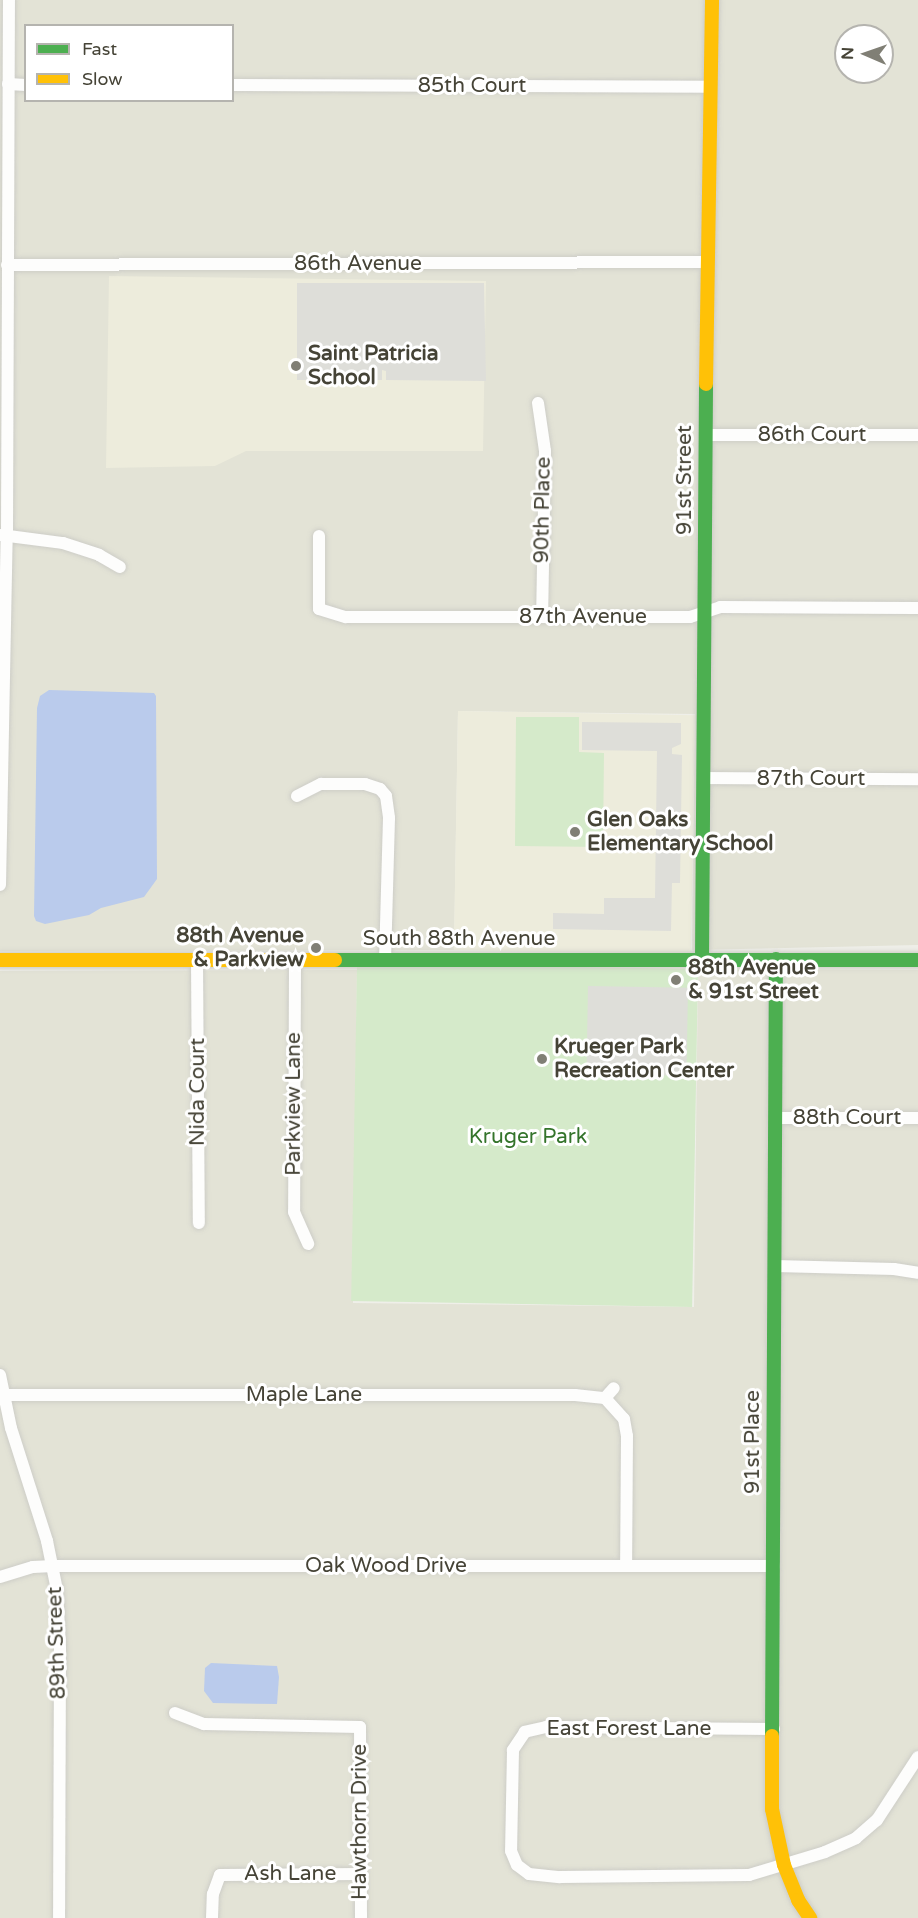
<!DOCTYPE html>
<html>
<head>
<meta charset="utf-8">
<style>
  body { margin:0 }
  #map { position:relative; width:918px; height:1918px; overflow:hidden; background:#efefe9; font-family:"Varela Round",sans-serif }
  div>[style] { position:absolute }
  .residential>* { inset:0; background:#e3e3d6 }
  .education>* { inset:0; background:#edecdc; transform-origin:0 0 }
  .green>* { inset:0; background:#d5eaca; transform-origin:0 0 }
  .parking>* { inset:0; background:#deded9; transform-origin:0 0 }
  .water>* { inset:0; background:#bacbec }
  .roads { filter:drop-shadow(0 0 2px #cdcdc7) drop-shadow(0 0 2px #cdcdc7) }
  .street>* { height:12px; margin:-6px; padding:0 6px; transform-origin:6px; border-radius:6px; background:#fdfdfc }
  .fast>* { height:14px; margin:-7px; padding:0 7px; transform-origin:7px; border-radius:7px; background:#4caf50 }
  .slow>* { height:14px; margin:-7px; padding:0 7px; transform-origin:7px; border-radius:7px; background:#ffc107 }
  .dots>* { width:16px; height:16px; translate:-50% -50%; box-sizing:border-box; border:3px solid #fff; border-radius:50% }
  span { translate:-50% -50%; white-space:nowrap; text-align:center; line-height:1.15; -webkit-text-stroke:6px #fff; paint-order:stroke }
  .street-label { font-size:21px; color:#454336 }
  .poi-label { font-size:21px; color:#454336; font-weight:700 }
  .left { translate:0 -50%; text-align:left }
  .right { translate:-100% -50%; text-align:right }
  .park-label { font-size:21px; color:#34742b }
  .legend { position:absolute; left:24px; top:24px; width:210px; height:78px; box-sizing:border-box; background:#fff; border:2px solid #b5b4af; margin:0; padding:8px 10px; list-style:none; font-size:18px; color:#454336 }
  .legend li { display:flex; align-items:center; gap:12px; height:30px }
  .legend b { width:30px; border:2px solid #b5b4af }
  .north { position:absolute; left:834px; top:24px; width:60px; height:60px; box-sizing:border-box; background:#fff; border:2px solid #b5b4af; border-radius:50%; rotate:272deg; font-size:16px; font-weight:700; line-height:24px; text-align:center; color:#454336 }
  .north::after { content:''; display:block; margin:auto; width:21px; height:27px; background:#807f75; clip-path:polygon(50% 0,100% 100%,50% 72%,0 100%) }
</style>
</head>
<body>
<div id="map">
  <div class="residential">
    <div style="clip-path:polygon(evenodd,0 0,918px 0,918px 945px,692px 950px,695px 714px,458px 711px,454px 950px,0 951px,0 0,26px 26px,232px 26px,232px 100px,26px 100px,26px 26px,0 0,846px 36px,882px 36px,882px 72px,846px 72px,846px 36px)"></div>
    <div style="clip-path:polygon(698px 969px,918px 970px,918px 1918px,0 1918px,0 971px,357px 970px,353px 1303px,694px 1307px)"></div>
  </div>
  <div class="education">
    <div style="clip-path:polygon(109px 276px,486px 281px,483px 451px,246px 451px,215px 466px,106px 468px)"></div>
    <div style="left:458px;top:711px;width:237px;height:239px;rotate:1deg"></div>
  </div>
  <div class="green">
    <div style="clip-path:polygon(516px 717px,579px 717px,579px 752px,604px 753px,603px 847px,515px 846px)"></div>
    <div style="left:698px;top:969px;width:338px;height:341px;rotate:91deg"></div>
  </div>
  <div class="parking">
    <div style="clip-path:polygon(297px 283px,484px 283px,486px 381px,386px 380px,386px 371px,382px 370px,382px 380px,297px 380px)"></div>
    <div style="clip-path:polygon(582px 722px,681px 723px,681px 744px,672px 748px,672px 754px,682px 755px,680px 883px,672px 883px,671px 931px,553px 929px,553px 913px,604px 914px,604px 898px,655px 898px,657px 751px,582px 750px)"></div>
    <div style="left:588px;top:986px;width:100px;height:88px;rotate:1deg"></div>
  </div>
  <div class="water">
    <div style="clip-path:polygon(49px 690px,154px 693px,156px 696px,157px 879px,144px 897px,101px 908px,89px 915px,45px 924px,36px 921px,34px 916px,37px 708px,40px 696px)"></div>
    <div style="clip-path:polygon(211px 1663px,277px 1666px,279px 1677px,277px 1704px,213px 1703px,204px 1691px,205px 1668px)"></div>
  </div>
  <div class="roads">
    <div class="street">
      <div style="left:8px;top:84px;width:18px;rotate:3deg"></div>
      <div style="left:232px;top:85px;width:479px;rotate:0.2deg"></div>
      <div style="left:7px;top:265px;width:701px;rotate:-0.25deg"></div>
      <div style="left:538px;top:403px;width:49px;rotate:81.7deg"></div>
      <div style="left:545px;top:451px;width:166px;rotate:91deg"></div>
      <div style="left:705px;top:435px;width:213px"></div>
      <div style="left:1px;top:535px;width:63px;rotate:7.4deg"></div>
      <div style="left:63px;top:543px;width:38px;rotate:18deg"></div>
      <div style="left:99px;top:555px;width:24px;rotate:30deg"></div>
      <div style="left:319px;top:536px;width:73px;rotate:90deg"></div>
      <div style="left:319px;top:609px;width:28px;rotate:17deg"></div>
      <div style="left:346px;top:617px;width:344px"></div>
      <div style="left:690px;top:617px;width:32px;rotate:-18deg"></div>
      <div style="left:720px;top:607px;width:198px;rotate:0.3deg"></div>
      <div style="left:704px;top:778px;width:214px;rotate:0.3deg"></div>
      <div style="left:297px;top:796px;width:27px;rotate:-27deg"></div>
      <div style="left:321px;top:784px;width:44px"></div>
      <div style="left:365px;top:784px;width:16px;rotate:18deg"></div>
      <div style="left:380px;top:789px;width:9px;rotate:49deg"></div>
      <div style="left:386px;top:796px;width:22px;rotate:82deg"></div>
      <div style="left:389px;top:818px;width:142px;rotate:91.6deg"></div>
      <div style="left:0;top:885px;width:350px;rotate:-88.9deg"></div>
      <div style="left:7px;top:535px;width:535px;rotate:-89.79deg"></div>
      <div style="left:197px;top:960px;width:263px;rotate:89.6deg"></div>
      <div style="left:295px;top:960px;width:252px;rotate:90.2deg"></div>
      <div style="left:294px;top:1212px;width:35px;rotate:66deg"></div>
      <div style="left:776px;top:1118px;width:142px"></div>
      <div style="left:775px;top:1266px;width:119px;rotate:1.4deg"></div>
      <div style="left:894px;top:1269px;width:24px;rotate:9deg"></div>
      <div style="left:0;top:1375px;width:54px;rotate:78.3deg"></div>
      <div style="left:11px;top:1428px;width:119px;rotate:72.3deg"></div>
      <div style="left:47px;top:1541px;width:50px;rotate:78.5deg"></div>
      <div style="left:57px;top:1590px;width:58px;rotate:87deg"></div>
      <div style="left:60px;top:1648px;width:270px;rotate:90.2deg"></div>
      <div style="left:3px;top:1395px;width:572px"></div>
      <div style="left:575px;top:1395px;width:30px;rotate:6deg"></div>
      <div style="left:605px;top:1398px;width:28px;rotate:48deg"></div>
      <div style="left:624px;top:1419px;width:17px;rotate:80deg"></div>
      <div style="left:627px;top:1436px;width:129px;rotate:90.4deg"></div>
      <div style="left:605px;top:1398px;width:13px;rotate:-48deg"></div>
      <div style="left:0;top:1577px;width:34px;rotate:-17deg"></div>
      <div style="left:33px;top:1567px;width:20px;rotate:-3deg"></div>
      <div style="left:53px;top:1566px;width:721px"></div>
      <div style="left:175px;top:1713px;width:31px;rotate:21deg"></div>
      <div style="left:204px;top:1724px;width:156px;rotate:1.1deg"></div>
      <div style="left:360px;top:1727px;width:191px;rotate:89.7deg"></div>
      <div style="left:774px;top:1729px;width:228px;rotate:-179.5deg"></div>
      <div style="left:546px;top:1727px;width:22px;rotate:167deg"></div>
      <div style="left:525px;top:1732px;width:22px;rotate:124deg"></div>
      <div style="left:513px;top:1750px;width:101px;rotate:91.1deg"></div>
      <div style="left:511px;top:1851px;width:15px;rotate:67deg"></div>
      <div style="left:517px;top:1865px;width:15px;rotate:37deg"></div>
      <div style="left:529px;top:1874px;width:31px;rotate:6deg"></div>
      <div style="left:560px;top:1877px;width:189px;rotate:-0.6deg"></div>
      <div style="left:749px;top:1875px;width:79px;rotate:-16.8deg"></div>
      <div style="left:825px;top:1852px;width:34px;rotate:-24deg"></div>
      <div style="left:856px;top:1838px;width:28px;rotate:-41deg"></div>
      <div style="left:877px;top:1820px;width:75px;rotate:-56.9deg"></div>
      <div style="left:212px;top:1918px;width:24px;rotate:-88deg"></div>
      <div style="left:213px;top:1894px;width:20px;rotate:-70deg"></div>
      <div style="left:220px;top:1875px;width:141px;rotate:-0.4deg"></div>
    </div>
    <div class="fast">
      <div style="left:335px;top:960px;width:583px"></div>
      <div style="left:702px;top:960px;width:576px;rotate:-89.6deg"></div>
      <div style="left:772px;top:1736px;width:777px;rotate:-89.71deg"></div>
    </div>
    <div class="slow">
      <div style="left:706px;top:384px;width:384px;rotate:-89.1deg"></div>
      <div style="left:0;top:960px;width:335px"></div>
      <div style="left:772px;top:1736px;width:73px;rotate:90deg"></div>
      <div style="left:772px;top:1809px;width:57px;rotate:77.9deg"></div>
      <div style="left:784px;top:1865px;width:38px;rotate:68deg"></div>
      <div style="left:798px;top:1900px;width:22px;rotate:56deg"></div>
    </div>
  </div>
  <div class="dots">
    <div style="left:296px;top:366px;background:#807f75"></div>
    <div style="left:575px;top:832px;background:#807f75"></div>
    <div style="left:316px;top:948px;background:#807f75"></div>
    <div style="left:676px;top:980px;background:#807f75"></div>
    <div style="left:542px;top:1059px;background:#807f75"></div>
  </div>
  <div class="street-label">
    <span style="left:472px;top:86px">85th Court</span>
    <span style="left:358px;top:264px">86th Avenue</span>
    <span style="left:812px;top:435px">86th Court</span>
    <span style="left:685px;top:480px;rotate:-90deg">91st Street</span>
    <span style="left:543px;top:510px;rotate:-89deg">90th Place</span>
    <span style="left:583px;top:617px">87th Avenue</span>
    <span style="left:811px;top:779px">87th Court</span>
    <span style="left:459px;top:939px">South 88th Avenue</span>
    <span style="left:198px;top:1092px;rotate:-90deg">Nida Court</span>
    <span style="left:294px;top:1104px;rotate:-90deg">Parkview Lane</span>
    <span style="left:847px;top:1118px">88th Court</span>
    <span style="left:304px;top:1395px">Maple Lane</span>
    <span style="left:753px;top:1442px;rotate:-90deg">91st Place</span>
    <span style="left:386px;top:1566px">Oak Wood Drive</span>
    <span style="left:57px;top:1643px;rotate:-92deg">89th Street</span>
    <span style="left:629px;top:1729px">East Forest Lane</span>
    <span style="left:360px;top:1822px;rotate:-90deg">Hawthorn Drive</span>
    <span style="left:290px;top:1874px">Ash Lane</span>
  </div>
  <div class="poi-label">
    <span class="left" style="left:308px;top:366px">Saint Patricia<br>School</span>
    <span class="left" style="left:587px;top:832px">Glen Oaks<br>Elementary School</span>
    <span class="right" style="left:304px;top:948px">88th Avenue<br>&amp; Parkview</span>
    <span class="left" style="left:688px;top:980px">88th Avenue<br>&amp; 91st Street</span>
    <span class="left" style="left:554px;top:1059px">Krueger Park<br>Recreation Center</span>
  </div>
  <div class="park-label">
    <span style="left:528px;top:1137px">Kruger Park</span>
  </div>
  <ul class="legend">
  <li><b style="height:8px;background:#4caf50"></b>Fast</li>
  <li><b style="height:8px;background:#ffc107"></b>Slow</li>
  </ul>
  <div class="north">N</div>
</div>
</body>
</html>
